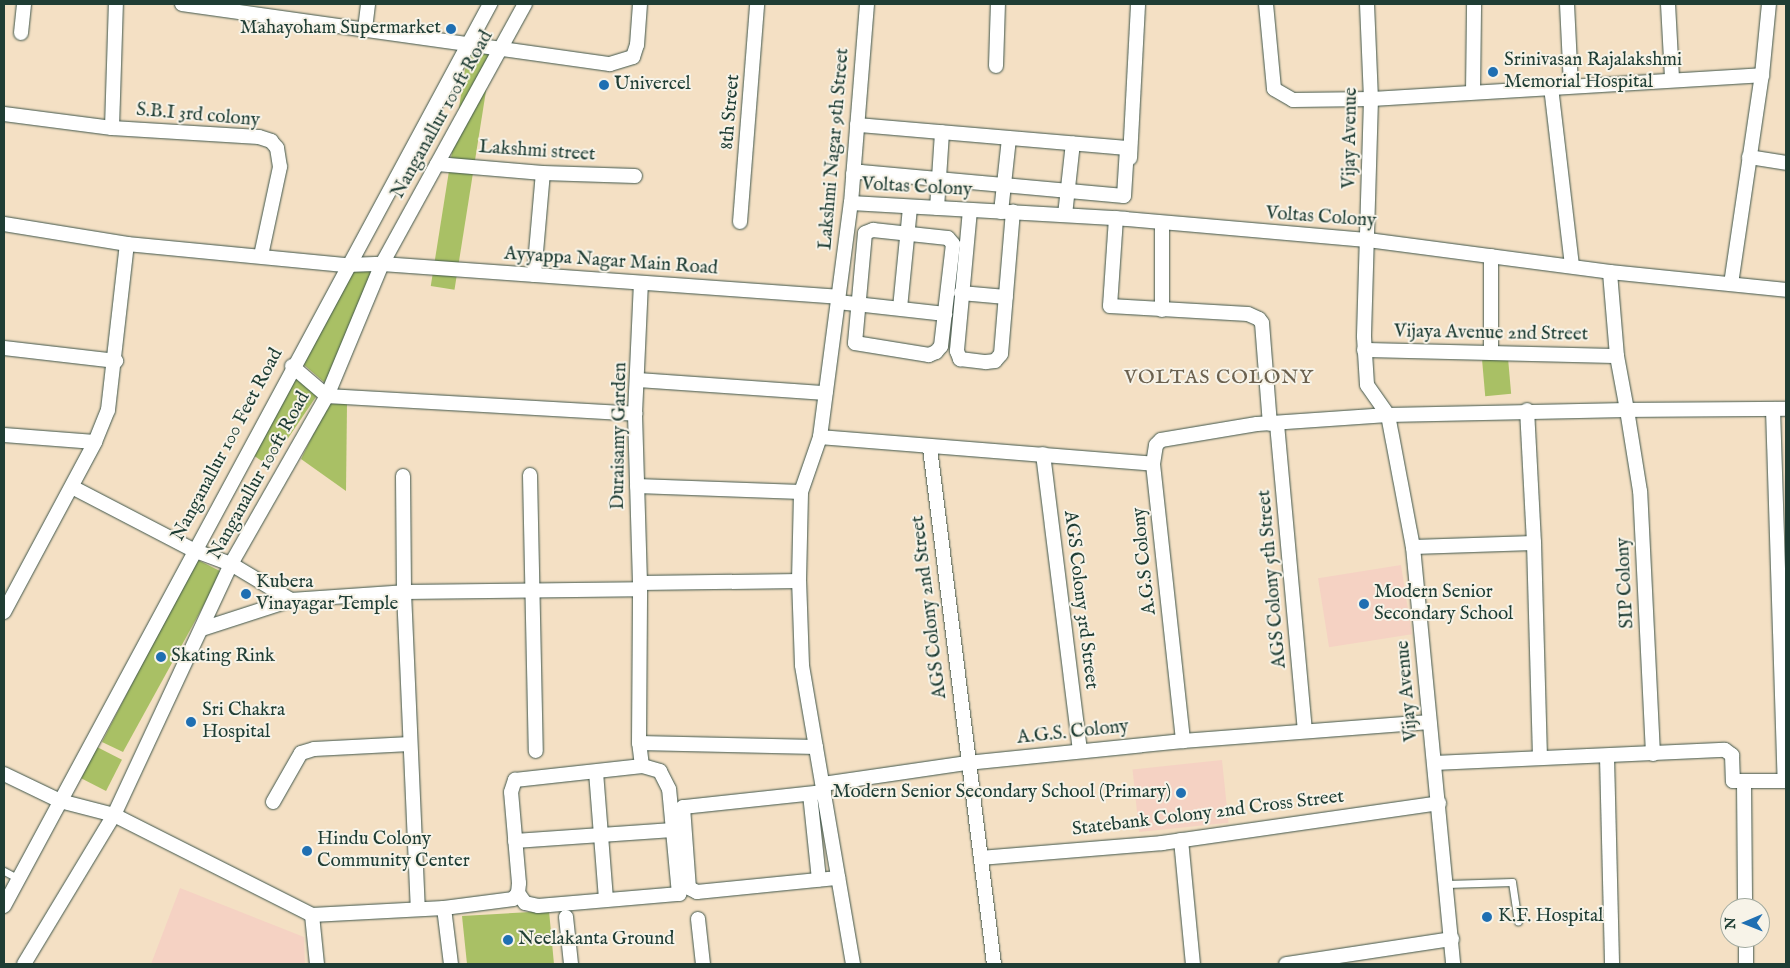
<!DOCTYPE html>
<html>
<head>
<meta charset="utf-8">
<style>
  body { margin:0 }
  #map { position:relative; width:1790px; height:968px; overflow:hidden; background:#f4e0c4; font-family:"IM FELL English",serif }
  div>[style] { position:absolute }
  .built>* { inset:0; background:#f5d2c3; transform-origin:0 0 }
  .green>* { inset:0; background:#a9c065; transform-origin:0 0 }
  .roads { filter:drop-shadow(0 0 1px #3f554a) drop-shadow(0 0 1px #3f554a) }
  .lane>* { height:7px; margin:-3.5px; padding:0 3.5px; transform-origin:3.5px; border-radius:3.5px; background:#fff }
  .street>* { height:14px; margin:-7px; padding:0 7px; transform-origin:7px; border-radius:7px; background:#fff }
  .dots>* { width:14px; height:14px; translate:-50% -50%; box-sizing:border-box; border:2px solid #f7f3e8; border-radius:50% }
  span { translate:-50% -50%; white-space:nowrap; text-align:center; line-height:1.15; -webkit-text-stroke:4px #f7f3e8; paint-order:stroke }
  .poi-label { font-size:19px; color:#1f3d34 }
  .right { translate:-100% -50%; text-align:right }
  .left { translate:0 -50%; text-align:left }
  .street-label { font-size:19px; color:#1f3d34 }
  .neighbourhood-label { font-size:20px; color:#6b614f; letter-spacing:1px }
  .frame { position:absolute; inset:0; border:5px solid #1f3d34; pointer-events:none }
  .north { position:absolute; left:1720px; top:898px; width:50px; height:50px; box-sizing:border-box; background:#f7f3e8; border:1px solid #a1aaa0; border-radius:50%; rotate:269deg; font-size:14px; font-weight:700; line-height:20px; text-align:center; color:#1f3d34 }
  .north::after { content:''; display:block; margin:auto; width:18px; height:22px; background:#1f6fb2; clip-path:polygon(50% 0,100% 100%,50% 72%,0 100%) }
</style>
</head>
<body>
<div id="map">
  <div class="built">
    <div style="left:1401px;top:565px;width:70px;height:84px;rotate:81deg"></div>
    <div style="left:1222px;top:760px;width:63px;height:90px;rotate:84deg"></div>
    <div style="clip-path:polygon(180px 888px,304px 937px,305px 964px,151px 964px)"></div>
  </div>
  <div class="green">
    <div style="left:468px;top:51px;width:24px;height:238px;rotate:9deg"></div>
    <div style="clip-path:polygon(350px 269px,375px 271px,325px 383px,303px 364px)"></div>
    <div style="left:1508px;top:358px;width:36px;height:26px;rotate:85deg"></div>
    <div style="left:295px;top:376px;width:29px;height:89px;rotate:34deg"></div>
    <div style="clip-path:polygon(328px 404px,347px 404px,346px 491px,301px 459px)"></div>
    <div style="clip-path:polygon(196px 559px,222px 572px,123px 752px,102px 742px)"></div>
    <div style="left:97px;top:747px;width:28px;height:35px;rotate:27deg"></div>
    <div style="clip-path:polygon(549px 911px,554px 964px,467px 964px,462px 916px)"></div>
  </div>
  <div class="roads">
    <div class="lane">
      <div style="left:4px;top:871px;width:17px;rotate:28deg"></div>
      <div style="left:1447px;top:884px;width:65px;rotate:-1.8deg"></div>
      <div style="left:1512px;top:882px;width:40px;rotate:81.5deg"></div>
    </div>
    <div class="street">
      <div style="left:182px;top:4px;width:432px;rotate:8deg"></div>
      <div style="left:610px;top:64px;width:24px;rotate:-17deg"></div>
      <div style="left:633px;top:57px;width:13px;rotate:-72deg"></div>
      <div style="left:637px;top:45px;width:41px;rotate:-85.8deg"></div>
      <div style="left:1266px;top:4px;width:85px;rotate:84.6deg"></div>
      <div style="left:1274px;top:89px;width:22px;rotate:30deg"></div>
      <div style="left:1293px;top:100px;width:78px;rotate:-0.7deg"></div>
      <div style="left:1371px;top:99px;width:392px;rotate:-3.5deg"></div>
      <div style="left:1367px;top:4px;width:95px;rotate:87.6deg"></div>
      <div style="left:1371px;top:99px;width:238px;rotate:91.7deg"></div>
      <div style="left:1364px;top:337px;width:48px;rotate:86.4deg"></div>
      <div style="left:1367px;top:385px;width:37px;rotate:55deg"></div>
      <div style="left:1388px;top:415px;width:134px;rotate:79.3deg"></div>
      <div style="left:1413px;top:547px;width:419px;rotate:84.5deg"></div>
      <div style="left:1567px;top:4px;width:82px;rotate:87.2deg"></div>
      <div style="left:1668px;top:4px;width:75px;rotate:86.9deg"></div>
      <div style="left:365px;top:29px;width:25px;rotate:-83deg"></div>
      <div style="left:21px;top:33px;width:29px;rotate:-84deg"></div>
      <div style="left:996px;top:66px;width:62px;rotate:-88.2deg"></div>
      <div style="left:1551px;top:87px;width:180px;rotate:83.3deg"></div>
      <div style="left:1473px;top:92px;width:88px;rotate:-89.3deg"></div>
      <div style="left:4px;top:114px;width:109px;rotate:7.4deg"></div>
      <div style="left:112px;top:128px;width:147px;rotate:3.5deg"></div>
      <div style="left:259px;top:137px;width:13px;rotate:18deg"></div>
      <div style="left:271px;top:141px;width:9px;rotate:49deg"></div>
      <div style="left:277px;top:148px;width:19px;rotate:81deg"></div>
      <div style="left:280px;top:167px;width:91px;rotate:102.1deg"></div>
      <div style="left:112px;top:128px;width:124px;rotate:-88.2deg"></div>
      <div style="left:1749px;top:157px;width:37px;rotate:9deg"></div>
      <div style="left:1130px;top:158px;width:154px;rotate:-87deg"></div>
      <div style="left:437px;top:164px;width:106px;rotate:4.9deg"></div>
      <div style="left:543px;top:173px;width:92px;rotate:1.9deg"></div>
      <div style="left:853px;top:174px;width:8px;rotate:-14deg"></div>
      <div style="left:861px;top:172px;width:264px;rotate:5.2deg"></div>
      <div style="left:1124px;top:196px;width:48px;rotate:-86.4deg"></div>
      <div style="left:1127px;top:148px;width:271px;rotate:-175.1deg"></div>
      <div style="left:851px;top:203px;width:275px;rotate:3.3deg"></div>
      <div style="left:1126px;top:219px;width:243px;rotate:5deg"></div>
      <div style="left:1368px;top:240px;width:244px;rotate:7.5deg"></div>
      <div style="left:1610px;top:272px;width:177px;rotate:5.8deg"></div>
      <div style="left:937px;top:208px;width:76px;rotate:-86.2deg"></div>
      <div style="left:970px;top:210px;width:142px;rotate:95.3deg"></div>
      <div style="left:957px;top:351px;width:9px;rotate:69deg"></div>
      <div style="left:960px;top:359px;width:26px;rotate:7deg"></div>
      <div style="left:986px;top:362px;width:9px;rotate:-6deg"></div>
      <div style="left:995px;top:361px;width:9px;rotate:-49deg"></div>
      <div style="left:1001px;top:354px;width:143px;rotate:-85.2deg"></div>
      <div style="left:1001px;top:212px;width:74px;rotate:-83.8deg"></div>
      <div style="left:1065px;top:215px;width:72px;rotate:-83.7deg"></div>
      <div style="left:1116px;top:218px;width:88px;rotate:93.9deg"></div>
      <div style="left:1110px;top:306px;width:138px;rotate:3.3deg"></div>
      <div style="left:1248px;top:314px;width:12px;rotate:24deg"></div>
      <div style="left:1259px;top:319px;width:5px;rotate:53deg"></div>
      <div style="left:1262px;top:323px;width:101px;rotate:85.5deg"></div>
      <div style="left:740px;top:222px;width:219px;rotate:-85.5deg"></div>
      <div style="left:1162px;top:223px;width:87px;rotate:90deg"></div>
      <div style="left:4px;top:224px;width:125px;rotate:9.2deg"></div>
      <div style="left:127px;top:244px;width:221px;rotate:5.5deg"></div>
      <div style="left:347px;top:265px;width:35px;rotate:-2deg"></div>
      <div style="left:382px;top:264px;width:457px;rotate:4.1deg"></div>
      <div style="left:873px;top:230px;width:75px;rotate:6.1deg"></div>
      <div style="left:948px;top:238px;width:8px;rotate:50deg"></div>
      <div style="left:953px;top:244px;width:103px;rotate:96.7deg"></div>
      <div style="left:941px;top:346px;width:8px;rotate:130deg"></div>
      <div style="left:936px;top:352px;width:8px;rotate:157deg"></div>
      <div style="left:929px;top:355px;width:75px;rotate:-170.8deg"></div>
      <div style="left:855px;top:343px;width:110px;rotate:-84.8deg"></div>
      <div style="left:865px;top:233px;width:9px;rotate:-21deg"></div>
      <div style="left:534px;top:275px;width:102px;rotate:-85deg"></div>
      <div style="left:1731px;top:284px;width:211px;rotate:-81.6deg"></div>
      <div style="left:1762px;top:75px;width:71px;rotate:-84.4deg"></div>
      <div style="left:961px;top:293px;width:45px;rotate:5.1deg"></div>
      <div style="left:838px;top:302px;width:108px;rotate:6.4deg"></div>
      <div style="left:900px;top:308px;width:101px;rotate:-84.3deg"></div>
      <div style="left:4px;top:348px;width:113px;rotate:6.6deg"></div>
      <div style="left:1364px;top:350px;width:253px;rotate:1.4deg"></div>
      <div style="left:1491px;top:353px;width:97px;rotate:-90deg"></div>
      <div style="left:292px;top:366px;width:46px;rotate:40.6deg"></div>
      <div style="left:327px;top:396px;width:309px;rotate:3.3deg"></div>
      <div style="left:638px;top:380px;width:188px;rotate:4deg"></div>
      <div style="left:1773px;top:409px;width:372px;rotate:88.2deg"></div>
      <div style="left:1277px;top:424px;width:306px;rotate:84.8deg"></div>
      <div style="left:4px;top:435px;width:91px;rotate:4.4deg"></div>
      <div style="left:820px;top:437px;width:334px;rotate:4.6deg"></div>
      <div style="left:1153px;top:464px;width:279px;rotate:83.8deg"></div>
      <div style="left:1183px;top:741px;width:247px;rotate:-4.4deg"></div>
      <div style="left:930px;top:448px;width:520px;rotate:82.93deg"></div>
      <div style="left:1043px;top:454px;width:299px;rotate:82.9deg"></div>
      <div style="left:1153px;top:464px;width:19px;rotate:-81deg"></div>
      <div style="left:1156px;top:445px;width:7px;rotate:-45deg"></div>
      <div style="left:1161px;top:440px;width:97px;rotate:-9.5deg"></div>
      <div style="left:1257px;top:424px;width:131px;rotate:-3.9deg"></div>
      <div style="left:1388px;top:415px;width:239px;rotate:-1.2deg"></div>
      <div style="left:1627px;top:410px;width:55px;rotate:-100.5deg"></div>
      <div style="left:1617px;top:356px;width:84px;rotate:-94.8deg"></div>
      <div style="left:530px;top:475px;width:276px;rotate:88.8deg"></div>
      <div style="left:403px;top:476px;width:116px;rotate:89.5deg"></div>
      <div style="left:404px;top:592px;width:317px;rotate:87.5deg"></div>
      <div style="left:637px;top:486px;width:164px;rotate:2.1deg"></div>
      <div style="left:72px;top:487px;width:136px;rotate:27.5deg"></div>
      <div style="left:193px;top:550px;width:40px;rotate:20.2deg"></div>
      <div style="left:231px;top:564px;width:70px;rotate:31deg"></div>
      <div style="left:291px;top:600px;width:113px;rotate:-4deg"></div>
      <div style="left:404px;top:592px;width:235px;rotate:-0.7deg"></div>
      <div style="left:1534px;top:543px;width:215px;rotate:88.4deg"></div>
      <div style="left:1413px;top:547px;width:121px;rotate:-1.9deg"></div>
      <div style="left:1534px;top:543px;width:133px;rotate:-93deg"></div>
      <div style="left:640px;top:583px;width:159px;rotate:-0.7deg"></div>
      <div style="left:4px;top:612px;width:193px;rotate:-61.8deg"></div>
      <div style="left:95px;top:442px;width:35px;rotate:-68deg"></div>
      <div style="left:108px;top:410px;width:167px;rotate:-83.5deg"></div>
      <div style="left:202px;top:629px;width:94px;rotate:-18deg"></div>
      <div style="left:639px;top:743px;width:177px;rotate:1.3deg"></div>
      <div style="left:1653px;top:754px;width:263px;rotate:-92.8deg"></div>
      <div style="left:1640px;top:491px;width:82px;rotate:-99.1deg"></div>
      <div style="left:1627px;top:410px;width:159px;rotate:-0.4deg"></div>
      <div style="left:1607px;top:757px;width:207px;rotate:88.6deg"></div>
      <div style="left:1434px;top:763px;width:291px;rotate:-2.6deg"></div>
      <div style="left:1725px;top:750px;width:9px;rotate:36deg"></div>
      <div style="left:1732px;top:755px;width:26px;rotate:88deg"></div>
      <div style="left:1733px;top:781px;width:53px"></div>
      <div style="left:596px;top:772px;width:128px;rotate:85.5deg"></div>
      <div style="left:4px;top:774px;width:62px;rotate:25.7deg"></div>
      <div style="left:60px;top:801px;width:56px;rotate:14.5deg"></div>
      <div style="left:114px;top:815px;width:222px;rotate:26.8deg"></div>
      <div style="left:312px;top:915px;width:49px;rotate:84.2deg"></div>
      <div style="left:1744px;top:782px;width:126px;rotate:89.5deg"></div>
      <div style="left:823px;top:784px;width:146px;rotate:-8.3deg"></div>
      <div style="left:967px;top:763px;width:217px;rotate:-5.8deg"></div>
      <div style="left:824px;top:792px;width:142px;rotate:173.9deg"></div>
      <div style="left:683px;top:807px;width:81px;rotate:85.8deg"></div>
      <div style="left:689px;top:888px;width:9px;rotate:27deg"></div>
      <div style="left:697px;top:892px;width:142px;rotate:-5.7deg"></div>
      <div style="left:810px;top:794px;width:86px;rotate:84deg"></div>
      <div style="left:273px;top:802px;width:56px;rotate:-60.3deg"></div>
      <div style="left:301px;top:753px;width:14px;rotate:-17deg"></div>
      <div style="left:314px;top:749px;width:96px;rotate:-3deg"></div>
      <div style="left:1181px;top:840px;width:125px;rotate:84.5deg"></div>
      <div style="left:515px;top:841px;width:158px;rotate:-4deg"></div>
      <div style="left:981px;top:858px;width:182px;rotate:-4.7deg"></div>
      <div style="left:1162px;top:843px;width:280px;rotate:-8.2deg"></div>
      <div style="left:518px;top:893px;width:12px;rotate:55deg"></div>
      <div style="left:525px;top:903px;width:13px;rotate:13deg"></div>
      <div style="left:538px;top:906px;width:142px;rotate:-4.9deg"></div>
      <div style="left:679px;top:894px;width:105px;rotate:-95.4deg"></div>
      <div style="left:669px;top:789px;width:20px;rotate:-117deg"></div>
      <div style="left:660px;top:771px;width:19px;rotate:-164deg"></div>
      <div style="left:4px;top:906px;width:1025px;rotate:-61.68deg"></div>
      <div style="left:444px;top:908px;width:56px;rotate:82.9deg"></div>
      <div style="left:312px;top:915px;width:132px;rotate:-3deg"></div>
      <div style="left:444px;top:908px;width:70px;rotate:-7.4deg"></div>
      <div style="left:513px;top:899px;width:8px;rotate:-50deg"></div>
      <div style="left:518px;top:893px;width:10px;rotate:-84deg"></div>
      <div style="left:519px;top:883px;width:91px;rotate:-95deg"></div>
      <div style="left:511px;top:792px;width:13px;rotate:-72deg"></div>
      <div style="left:515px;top:780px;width:128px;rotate:-6.3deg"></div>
      <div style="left:642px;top:766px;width:23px;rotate:-97deg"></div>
      <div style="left:639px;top:743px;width:160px;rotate:-89.6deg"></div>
      <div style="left:640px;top:583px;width:169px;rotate:-91.7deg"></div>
      <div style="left:635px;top:414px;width:131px;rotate:-87.4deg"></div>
      <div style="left:566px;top:917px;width:47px;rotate:83.9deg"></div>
      <div style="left:698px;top:919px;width:45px;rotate:83.7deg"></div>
      <div style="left:1746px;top:938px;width:26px;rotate:90deg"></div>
      <div style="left:24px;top:964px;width:174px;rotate:-58.9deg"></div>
      <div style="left:114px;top:815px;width:277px;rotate:-65deg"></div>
      <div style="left:231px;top:564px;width:193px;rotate:-60.3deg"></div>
      <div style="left:327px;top:396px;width:143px;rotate:-67.4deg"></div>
      <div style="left:382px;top:264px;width:297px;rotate:-61.2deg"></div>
      <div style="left:853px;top:964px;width:303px;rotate:-99.7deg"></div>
      <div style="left:802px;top:665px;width:84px;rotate:-92deg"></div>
      <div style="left:799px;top:581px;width:89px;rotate:-88.7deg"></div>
      <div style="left:801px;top:492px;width:58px;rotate:-70.9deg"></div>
      <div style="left:820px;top:437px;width:236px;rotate:-82.5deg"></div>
      <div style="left:851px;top:203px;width:200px;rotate:-85.4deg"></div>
      <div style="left:1286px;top:964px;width:168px;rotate:-8.6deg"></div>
    </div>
  </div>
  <div class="dots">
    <div style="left:451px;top:29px;background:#1f6fb2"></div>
    <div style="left:1493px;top:72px;background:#1f6fb2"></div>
    <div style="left:604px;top:85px;background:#1f6fb2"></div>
    <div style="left:246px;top:594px;background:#1f6fb2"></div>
    <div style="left:1364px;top:604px;background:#1f6fb2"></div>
    <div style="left:161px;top:657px;background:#1f6fb2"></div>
    <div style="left:191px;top:722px;background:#1f6fb2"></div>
    <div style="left:1181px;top:793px;background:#1f6fb2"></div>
    <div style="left:307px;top:851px;background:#1f6fb2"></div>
    <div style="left:1487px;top:917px;background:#1f6fb2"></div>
    <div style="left:508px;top:940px;background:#1f6fb2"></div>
  </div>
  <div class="poi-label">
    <span class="right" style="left:441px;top:29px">Mahayoham Supermarket</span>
    <span class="left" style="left:1504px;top:72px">Srinivasan Rajalakshmi<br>Memorial Hospital</span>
    <span class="left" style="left:614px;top:85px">Univercel</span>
    <span class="left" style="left:256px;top:594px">Kubera<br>Vinayagar Temple</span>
    <span class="left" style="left:1374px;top:604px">Modern Senior<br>Secondary School</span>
    <span class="left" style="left:171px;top:657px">Skating Rink</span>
    <span class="left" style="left:202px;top:722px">Sri Chakra<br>Hospital</span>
    <span class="right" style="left:1171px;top:793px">Modern Senior Secondary School (Primary)</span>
    <span class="left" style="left:317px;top:851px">Hindu Colony<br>Community Center</span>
    <span class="left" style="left:1498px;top:917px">K.F. Hospital</span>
    <span class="left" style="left:518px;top:940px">Neelakanta Ground</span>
  </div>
  <div class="street-label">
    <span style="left:731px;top:112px;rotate:-85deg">8th Street</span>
    <span style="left:443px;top:115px;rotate:-61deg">Nanganallur 100ft Road</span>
    <span style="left:198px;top:116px;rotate:5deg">S.B.I 3rd colony</span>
    <span style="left:1351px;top:138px;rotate:-89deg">Vijay Avenue</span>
    <span style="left:835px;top:149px;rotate:-85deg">Lakshmi Nagar 9th Street</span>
    <span style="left:537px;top:152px;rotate:4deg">Lakshmi street</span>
    <span style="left:917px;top:188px;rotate:3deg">Voltas Colony</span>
    <span style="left:1321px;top:218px;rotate:4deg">Voltas Colony</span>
    <span style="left:611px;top:262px;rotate:4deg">Ayyappa Nagar Main Road</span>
    <span style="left:1491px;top:334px;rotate:1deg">Vijaya Avenue 2nd Street</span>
    <span style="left:620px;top:436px;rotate:-89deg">Duraisamy Garden</span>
    <span style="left:228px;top:445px;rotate:-62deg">Nanganallur 100 Feet Road</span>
    <span style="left:260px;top:476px;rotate:-61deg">Nanganallur 100ft Road</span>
    <span style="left:1145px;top:561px;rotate:-96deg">A.G.S Colony</span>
    <span style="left:1273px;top:579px;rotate:-95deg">AGS Colony 5th Street</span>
    <span style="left:1626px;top:583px;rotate:-93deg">SIP Colony</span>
    <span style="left:1080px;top:600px;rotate:83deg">AGS Colony 3rd Street</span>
    <span style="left:930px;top:607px;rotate:-97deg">AGS Colony 2nd Street</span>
    <span style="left:1408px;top:691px;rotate:-95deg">Vijay Avenue</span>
    <span style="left:1073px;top:733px;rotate:-6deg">A.G.S. Colony</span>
    <span style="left:1208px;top:814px;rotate:-7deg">Statebank Colony 2nd Cross Street</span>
  </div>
  <div class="neighbourhood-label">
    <span style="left:1219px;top:377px">VOLTAS COLONY</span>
  </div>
  <div class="frame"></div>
  <div class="north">N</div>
</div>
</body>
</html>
